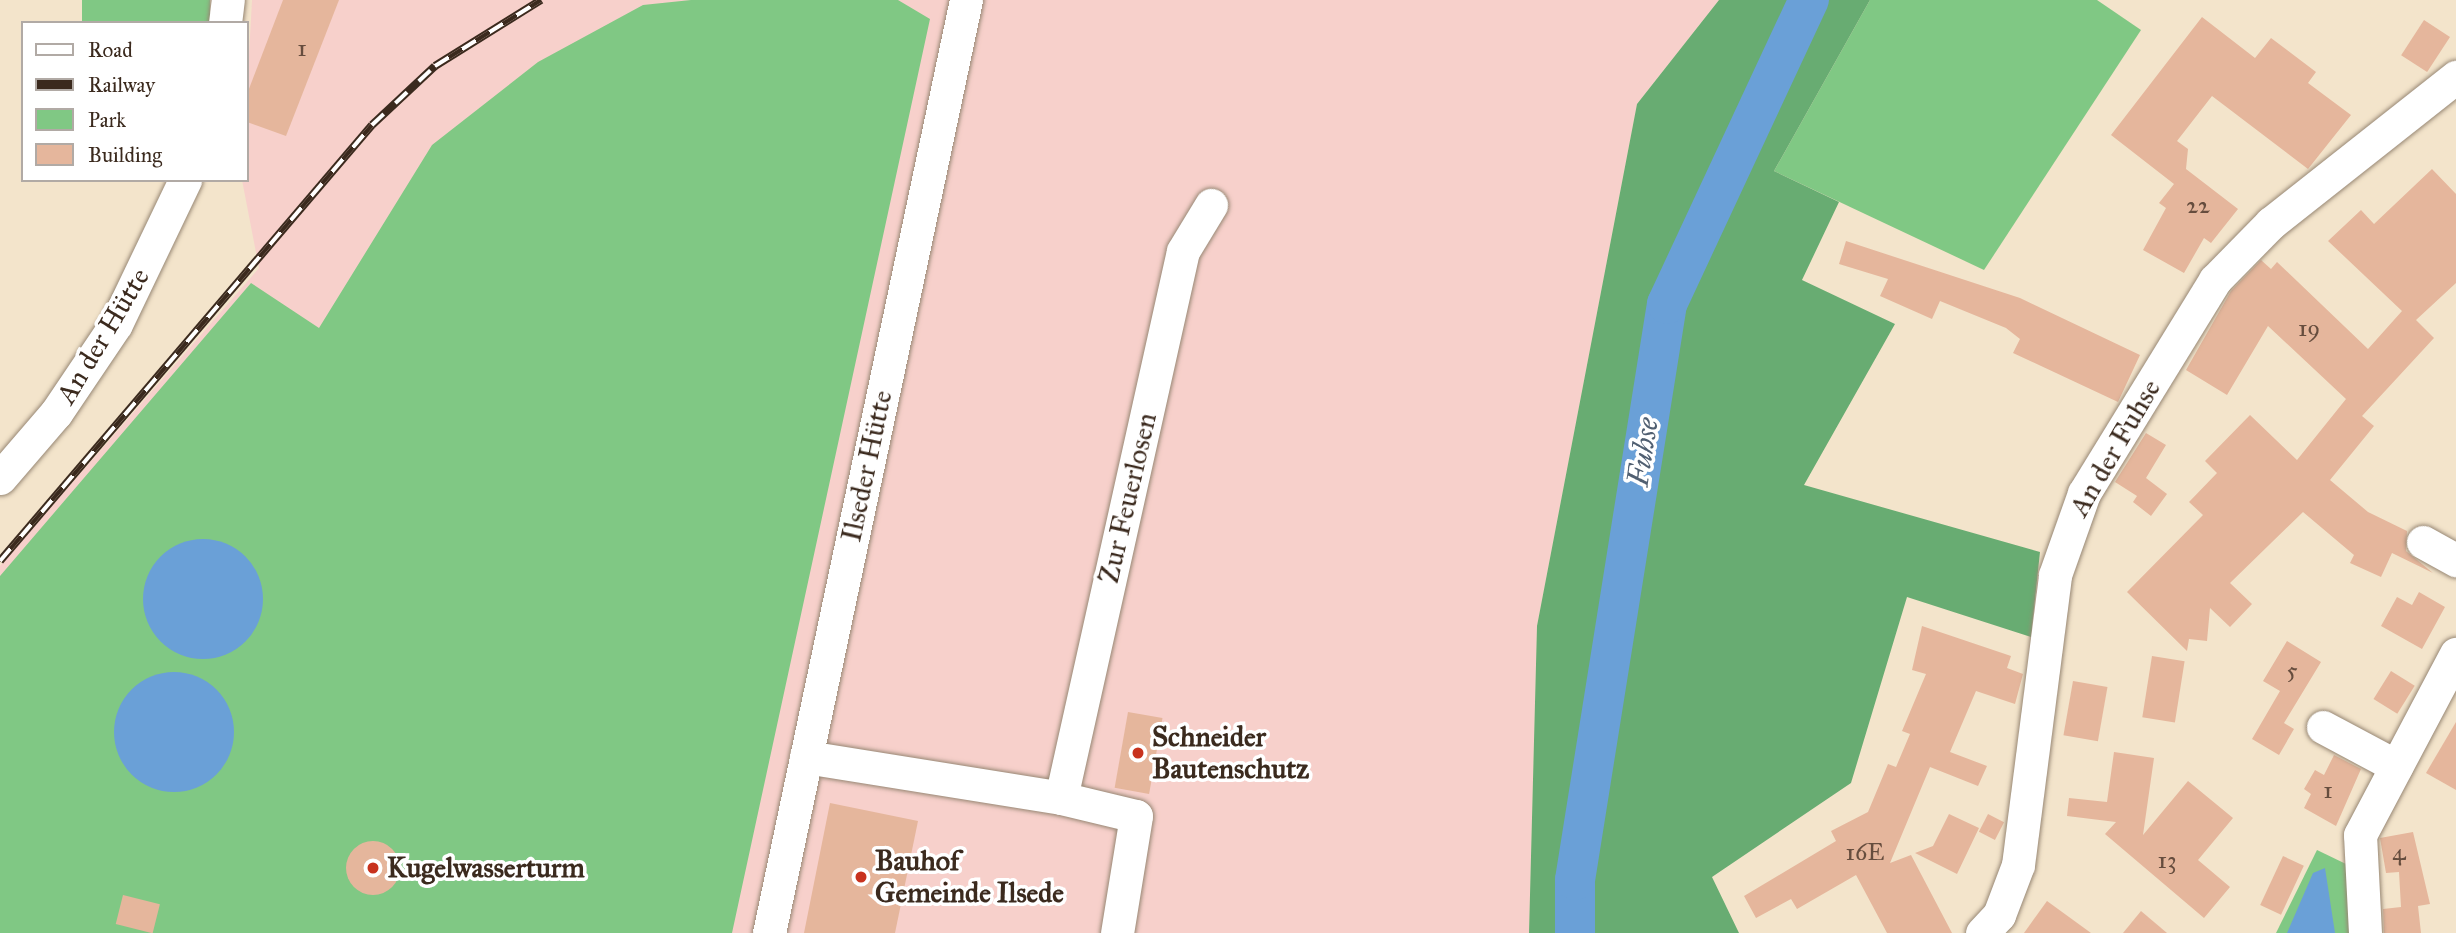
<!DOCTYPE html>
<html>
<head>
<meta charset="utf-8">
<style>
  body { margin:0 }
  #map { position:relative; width:2456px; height:933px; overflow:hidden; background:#f3e4cb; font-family:"IM FELL Great Primer",serif }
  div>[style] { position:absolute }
  .built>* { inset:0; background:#f7d0cb }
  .green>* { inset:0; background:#80c884; transform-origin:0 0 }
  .forest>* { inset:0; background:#68ac72 }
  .water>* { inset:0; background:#6aa0d7 }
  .round { border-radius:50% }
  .river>* { height:40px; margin:-20px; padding:0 20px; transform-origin:20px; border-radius:20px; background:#6aa0d7 }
  .building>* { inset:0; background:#e5b69c; transform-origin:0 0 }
  .roads { filter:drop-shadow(0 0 2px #978774) drop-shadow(0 0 2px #978774) }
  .minor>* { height:33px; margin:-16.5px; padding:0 16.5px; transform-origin:16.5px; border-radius:16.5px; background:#fff }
  .rail>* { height:8px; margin-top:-4px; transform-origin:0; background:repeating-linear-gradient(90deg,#fff 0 16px,#3b2a1e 0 32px); box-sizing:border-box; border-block:2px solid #3b2a1e }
  .dots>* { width:19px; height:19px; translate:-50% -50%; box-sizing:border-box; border:4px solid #fff; border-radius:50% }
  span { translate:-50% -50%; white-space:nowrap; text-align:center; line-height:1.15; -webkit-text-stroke:7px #fff; paint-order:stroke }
  .number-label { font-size:24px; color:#664d3e }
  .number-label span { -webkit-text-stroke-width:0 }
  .street-label { font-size:28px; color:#3b2a1e }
  .poi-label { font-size:28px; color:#3b2a1e; font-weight:700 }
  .left { translate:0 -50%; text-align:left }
  .water-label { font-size:30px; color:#505f71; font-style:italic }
  .legend { position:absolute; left:21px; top:21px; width:228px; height:161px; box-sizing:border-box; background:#fff; border:2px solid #b1aaa5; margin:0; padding:9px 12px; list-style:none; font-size:21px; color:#3b2a1e }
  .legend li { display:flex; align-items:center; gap:14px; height:35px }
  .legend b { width:35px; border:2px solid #b1aaa5 }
</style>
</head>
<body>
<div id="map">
  <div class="built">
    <div style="clip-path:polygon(252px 0,1719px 0,1637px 104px,1537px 626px,1529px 933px,0 933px,0 566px,259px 268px,242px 180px)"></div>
  </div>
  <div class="green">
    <div style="left:82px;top:0;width:128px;height:24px"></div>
    <div style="clip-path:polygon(691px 0,898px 0,930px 19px,732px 933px,0 933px,0 576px,251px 283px,319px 328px,432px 145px,538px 62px,643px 5px)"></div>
    <div style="clip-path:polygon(1870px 0,2097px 0,2141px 30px,1984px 270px,1774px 171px)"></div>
    <div style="clip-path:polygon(2317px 850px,2346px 864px,2351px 933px,2276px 933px)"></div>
  </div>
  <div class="forest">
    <div style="clip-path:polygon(1719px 0,1870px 0,1774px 171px,1839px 202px,1802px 280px,1895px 324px,1804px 485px,2040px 552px,2031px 637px,1907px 597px,1851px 783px,1712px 877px,1739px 933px,1529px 933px,1537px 626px,1637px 104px)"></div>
  </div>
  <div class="water">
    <div class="round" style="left:143px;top:539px;width:120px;height:120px"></div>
    <div class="round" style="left:114px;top:672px;width:120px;height:120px"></div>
    <div style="clip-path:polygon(2325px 868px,2335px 933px,2287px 933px,2313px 873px)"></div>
  </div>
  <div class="river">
    <div style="left:1575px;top:933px;width:53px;rotate:-90deg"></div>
    <div style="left:1575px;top:880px;width:583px;rotate:-80.93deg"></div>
    <div style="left:1667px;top:304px;width:336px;rotate:-65deg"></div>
  </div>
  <div class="building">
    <div style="clip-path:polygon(283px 0,339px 0,286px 136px,247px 122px,247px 94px)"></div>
    <div style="clip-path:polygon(2202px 17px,2255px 58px,2271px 38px,2316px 72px,2308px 83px,2351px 115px,2308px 169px,2212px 96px,2177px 141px,2188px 149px,2186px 169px,2238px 209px,2211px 243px,2204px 238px,2184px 273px,2143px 250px,2166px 208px,2159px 203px,2174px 184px,2111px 135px)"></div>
    <div style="left:2424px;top:20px;width:31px;height:42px;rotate:33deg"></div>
    <div style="clip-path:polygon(2432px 169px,2456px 194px,2456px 283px,2416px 320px,2434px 338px,2362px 416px,2374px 426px,2330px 480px,2368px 512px,2407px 531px,2406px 551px,2433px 573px,2392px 553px,2381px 577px,2350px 563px,2354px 555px,2303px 512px,2230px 583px,2252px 604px,2230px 627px,2210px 608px,2207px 641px,2189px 639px,2187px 651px,2127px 592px,2203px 515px,2189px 502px,2217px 473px,2205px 461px,2250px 415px,2297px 460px,2346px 399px,2268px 326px,2227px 395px,2186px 370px,2231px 291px,2261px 260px,2271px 269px,2277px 262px,2368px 349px,2402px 311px,2328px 241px,2361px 210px,2374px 224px)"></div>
    <div style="clip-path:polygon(1846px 241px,2020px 298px,2140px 355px,2118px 402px,2013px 353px,2020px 339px,2006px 328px,1940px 301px,1932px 319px,1880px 296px,1888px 279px,1839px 264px)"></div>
    <div style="clip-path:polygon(2146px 433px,2166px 445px,2146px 478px,2167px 494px,2151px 516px,2133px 502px,2137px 496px,2115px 482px)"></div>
    <div style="clip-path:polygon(2419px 592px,2445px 607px,2422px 649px,2381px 626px,2397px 597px,2412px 605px)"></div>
    <div style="clip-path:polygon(1922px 626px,2011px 656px,2007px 668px,2023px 674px,2015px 704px,1976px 691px,1950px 752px,1987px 766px,1978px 786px,1930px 767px,1890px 863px,1911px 855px,1952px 933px,1887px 933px,1856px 875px,1797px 909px,1791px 899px,1756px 918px,1744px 896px,1836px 841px,1831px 831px,1868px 812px,1888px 764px,1896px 767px,1910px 734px,1902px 731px,1926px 674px,1912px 670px)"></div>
    <div style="clip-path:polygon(2287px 641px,2321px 662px,2284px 723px,2294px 729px,2279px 755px,2252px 739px,2280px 691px,2263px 681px)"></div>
    <div style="left:2152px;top:656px;width:33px;height:62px;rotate:9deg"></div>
    <div style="left:2391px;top:671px;width:28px;height:33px;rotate:32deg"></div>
    <div style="left:2073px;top:681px;width:35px;height:55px;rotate:10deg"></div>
    <div style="left:1128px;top:712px;width:35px;height:77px;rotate:10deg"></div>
    <div style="clip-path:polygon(2456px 722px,2456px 790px,2426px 773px)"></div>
    <div style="clip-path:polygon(2114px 752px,2154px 758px,2143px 835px,2188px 781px,2233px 818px,2198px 860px,2230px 887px,2204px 918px,2105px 834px,2116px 822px,2067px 816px,2069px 798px,2107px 802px)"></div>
    <div style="clip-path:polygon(2334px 755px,2361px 769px,2336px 826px,2304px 808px,2311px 794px,2304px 789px,2315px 770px,2324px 775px)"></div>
    <div style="clip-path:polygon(830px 803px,918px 821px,895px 933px,804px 933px)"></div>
    <div style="clip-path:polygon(1949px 814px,1979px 828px,1957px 874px,1915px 853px,1933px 846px)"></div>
    <div style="left:1988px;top:814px;width:18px;height:20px;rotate:27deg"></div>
    <div style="clip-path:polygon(2413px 832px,2430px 904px,2418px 906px,2421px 933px,2384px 933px,2383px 909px,2401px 907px,2399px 872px,2386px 873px,2380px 838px)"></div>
    <div class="round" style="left:346px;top:841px;width:54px;height:54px"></div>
    <div style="left:2283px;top:856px;width:23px;height:54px;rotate:25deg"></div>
    <div style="left:123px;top:895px;width:38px;height:30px;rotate:14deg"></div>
    <div style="clip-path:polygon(2047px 901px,2091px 933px,2024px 933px)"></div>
    <div style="clip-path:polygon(2141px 911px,2167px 933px,2123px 933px)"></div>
  </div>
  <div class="roads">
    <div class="minor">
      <div style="left:225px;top:23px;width:23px;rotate:-83deg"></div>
      <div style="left:0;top:478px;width:86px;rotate:-49.3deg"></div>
      <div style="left:56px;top:413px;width:107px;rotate:-56deg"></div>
      <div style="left:116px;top:324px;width:160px;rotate:-64.4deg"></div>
      <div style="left:2423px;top:542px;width:38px;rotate:29deg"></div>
      <div style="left:2323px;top:727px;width:83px;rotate:28.1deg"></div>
      <div style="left:806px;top:757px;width:258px;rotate:9.1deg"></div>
      <div style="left:1061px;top:798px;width:560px;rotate:-77.43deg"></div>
      <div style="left:1183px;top:251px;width:54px;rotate:-58.7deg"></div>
      <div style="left:1061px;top:798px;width:77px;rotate:13.5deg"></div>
      <div style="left:1136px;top:816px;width:119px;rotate:99.2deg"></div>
      <div style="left:769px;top:933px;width:954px;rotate:-78.08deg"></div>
      <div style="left:1982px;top:933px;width:25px;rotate:-47deg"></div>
      <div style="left:1999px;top:915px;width:53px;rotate:-69.2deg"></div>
      <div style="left:2018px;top:865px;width:292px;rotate:-82.7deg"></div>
      <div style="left:2055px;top:575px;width:87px;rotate:-70.5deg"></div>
      <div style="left:2084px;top:493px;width:250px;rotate:-58.4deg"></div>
      <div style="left:2215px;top:280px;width:80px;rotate:-45.5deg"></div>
      <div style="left:2271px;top:223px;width:236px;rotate:-38.3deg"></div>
      <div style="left:2365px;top:933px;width:98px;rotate:-92.9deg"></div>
      <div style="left:2360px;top:835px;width:205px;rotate:-62.1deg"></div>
    </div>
  </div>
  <div class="rail">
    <div style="left:0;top:561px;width:573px;rotate:-49.53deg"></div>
    <div style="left:372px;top:125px;width:86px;rotate:-43.1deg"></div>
    <div style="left:435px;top:66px;width:125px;rotate:-31.9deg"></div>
  </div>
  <div class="dots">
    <div style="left:1138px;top:753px;background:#c8321e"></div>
    <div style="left:373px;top:868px;background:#c8321e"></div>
    <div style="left:861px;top:877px;background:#c8321e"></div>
  </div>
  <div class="number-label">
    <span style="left:302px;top:49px">1</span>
    <span style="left:2198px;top:206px">22</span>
    <span style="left:2309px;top:329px">19</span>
    <span style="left:2292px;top:671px">5</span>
    <span style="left:2328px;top:791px">1</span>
    <span style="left:1865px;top:853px">16E</span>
    <span style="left:2399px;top:853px">4</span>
    <span style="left:2167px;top:861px">13</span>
  </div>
  <div class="street-label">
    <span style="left:103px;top:336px;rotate:-59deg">An der Hütte</span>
    <span style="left:2115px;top:448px;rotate:-60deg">An der Fuhse</span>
    <span style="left:867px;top:466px;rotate:-78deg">Ilseder Hütte</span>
    <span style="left:1128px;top:498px;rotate:-77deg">Zur Feuerlosen</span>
  </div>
  <div class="poi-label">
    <span class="left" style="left:1152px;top:753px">Schneider<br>Bautenschutz</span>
    <span class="left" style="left:875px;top:877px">Bauhof<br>Gemeinde Ilsede</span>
    <span class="left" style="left:387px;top:868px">Kugelwasserturm</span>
  </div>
  <div class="water-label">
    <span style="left:1643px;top:452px;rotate:-81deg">Fuhse</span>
  </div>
  <ul class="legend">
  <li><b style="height:9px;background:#fff"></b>Road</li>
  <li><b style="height:9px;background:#3b2a1e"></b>Railway</li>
  <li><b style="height:19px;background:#80c884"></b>Park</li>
  <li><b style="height:19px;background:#e5b69c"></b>Building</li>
  </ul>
</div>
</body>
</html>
